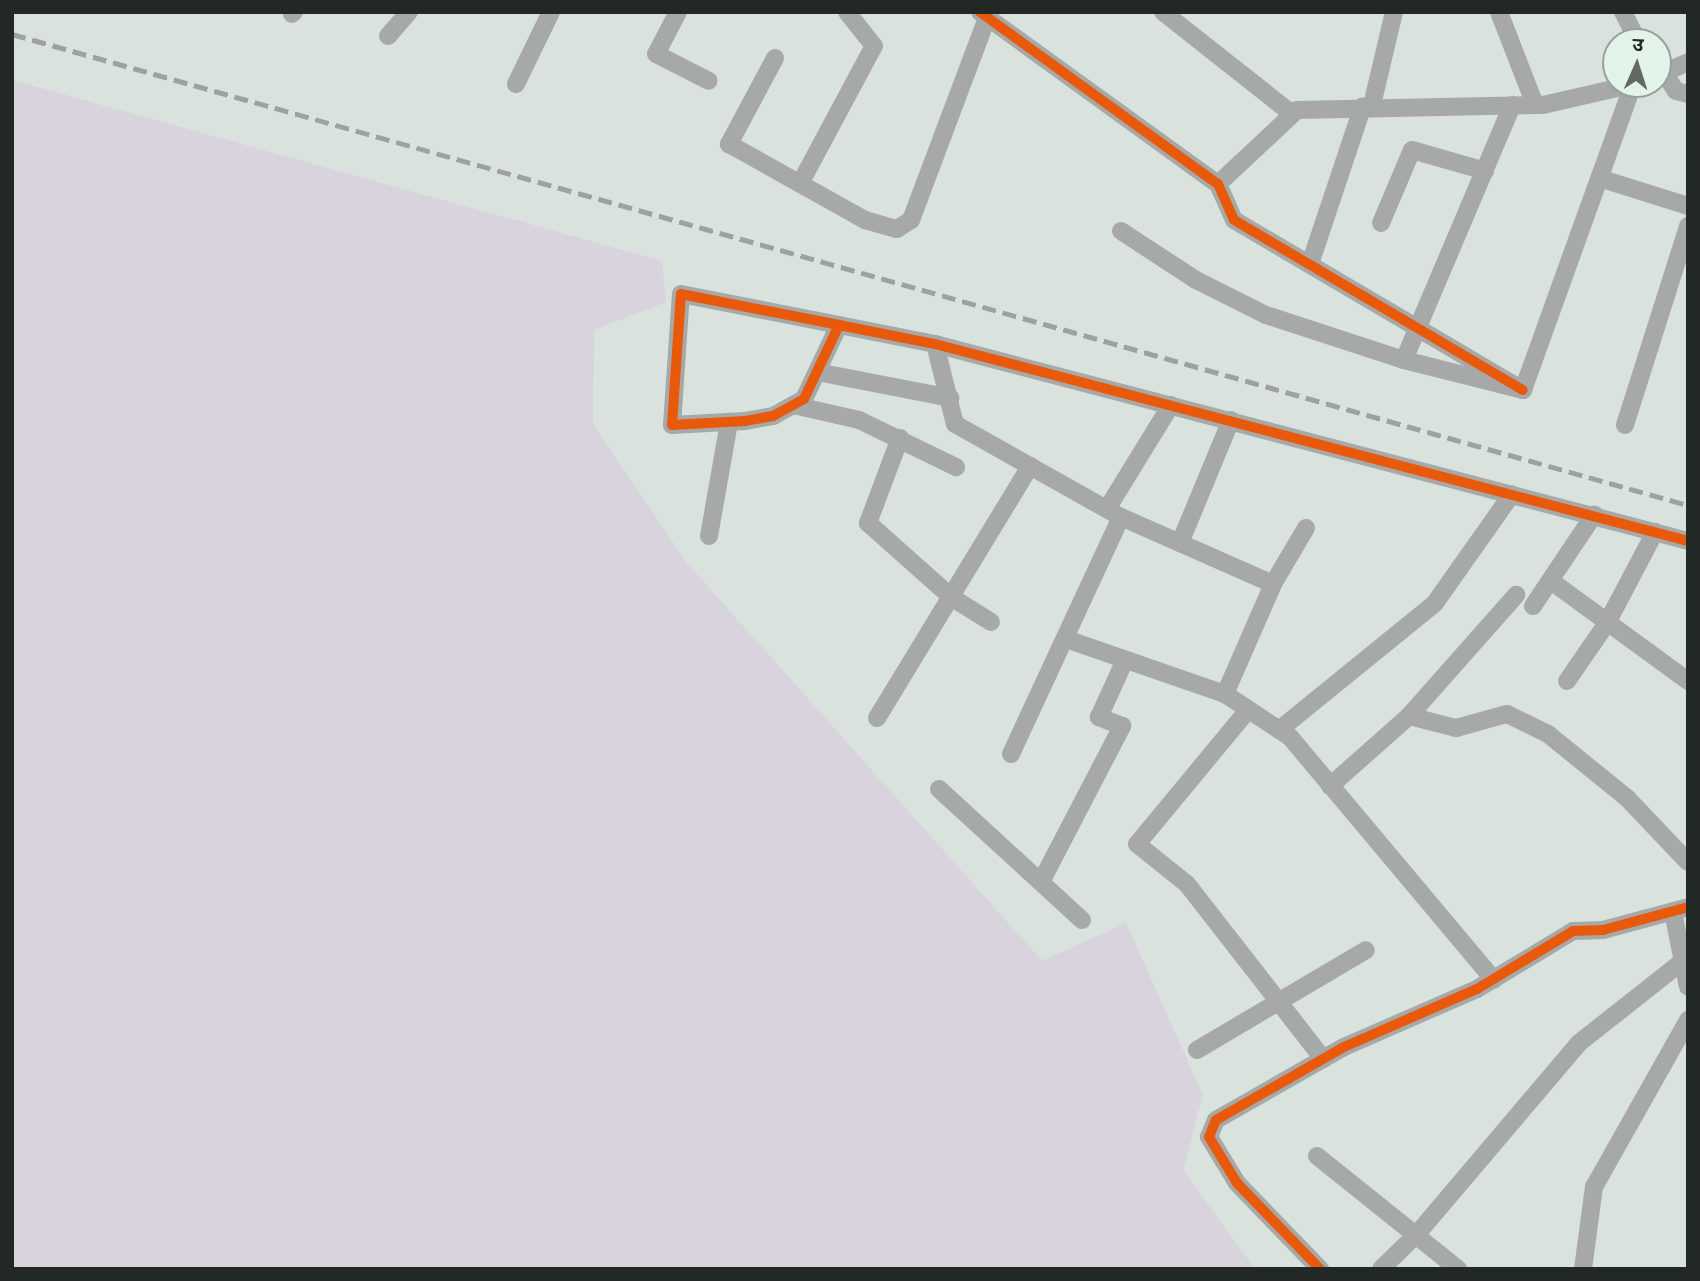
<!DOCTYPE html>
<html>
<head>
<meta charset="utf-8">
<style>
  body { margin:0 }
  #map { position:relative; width:1700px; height:1281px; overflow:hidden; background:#d9e2dd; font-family:"PT Serif","Noto Sans Devanagari",serif }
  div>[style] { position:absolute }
  .green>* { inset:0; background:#d8d3dc }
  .minor>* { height:18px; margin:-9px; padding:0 9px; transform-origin:9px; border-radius:9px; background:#a7a9a9 }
  .rail>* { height:5px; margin-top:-2.5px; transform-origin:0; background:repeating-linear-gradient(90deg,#9ea1a0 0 14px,transparent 0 21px) }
  .cycleway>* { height:10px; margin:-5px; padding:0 5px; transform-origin:5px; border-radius:5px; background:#e8590c }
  span { translate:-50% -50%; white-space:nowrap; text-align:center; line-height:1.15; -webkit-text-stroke:6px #e2f3e9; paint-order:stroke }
  .frame { position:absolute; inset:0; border:14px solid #222825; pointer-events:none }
  .north { position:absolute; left:1602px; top:28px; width:70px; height:70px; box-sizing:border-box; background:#e2f3e9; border:2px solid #95a29b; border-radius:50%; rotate:3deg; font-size:19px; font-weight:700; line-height:28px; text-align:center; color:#222825 }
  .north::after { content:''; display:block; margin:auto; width:24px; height:32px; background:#626965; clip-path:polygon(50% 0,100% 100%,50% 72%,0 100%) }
</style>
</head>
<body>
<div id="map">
  <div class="green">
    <div style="clip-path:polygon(12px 80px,662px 261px,666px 302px,594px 330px,593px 424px,687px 563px,1042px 961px,1126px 923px,1203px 1095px,1183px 1170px,1255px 1269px,12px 1269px)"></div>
  </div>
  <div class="minor">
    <div style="left:678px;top:12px;width:47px;rotate:117.6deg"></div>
    <div style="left:656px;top:54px;width:59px;rotate:27deg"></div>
    <div style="left:980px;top:12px;width:294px;rotate:35.9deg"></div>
    <div style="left:1218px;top:184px;width:39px;rotate:66deg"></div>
    <div style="left:1234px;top:220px;width:335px;rotate:30.5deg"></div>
    <div style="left:1163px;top:12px;width:164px;rotate:38.3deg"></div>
    <div style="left:1499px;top:12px;width:100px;rotate:68.8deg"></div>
    <div style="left:1623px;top:12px;width:34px;rotate:63deg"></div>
    <div style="left:292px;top:14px;width:3px;rotate:-45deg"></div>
    <div style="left:388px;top:36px;width:32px;rotate:-49deg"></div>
    <div style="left:775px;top:58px;width:98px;rotate:118.1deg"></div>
    <div style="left:729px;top:144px;width:156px;rotate:29.2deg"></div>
    <div style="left:865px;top:220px;width:33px;rotate:16deg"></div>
    <div style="left:897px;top:229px;width:17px;rotate:-33deg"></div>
    <div style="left:911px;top:220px;width:216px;rotate:-69.4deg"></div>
    <div style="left:1664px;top:72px;width:22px;rotate:58deg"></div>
    <div style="left:1676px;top:91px;width:12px;rotate:14deg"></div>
    <div style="left:1658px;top:75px;width:33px;rotate:-23deg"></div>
    <div style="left:516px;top:84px;width:80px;rotate:-64.1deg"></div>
    <div style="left:1372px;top:105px;width:96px;rotate:-76.7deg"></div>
    <div style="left:1602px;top:179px;width:90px;rotate:17.4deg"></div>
    <div style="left:802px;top:180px;width:152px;rotate:-61.8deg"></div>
    <div style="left:874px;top:46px;width:43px;rotate:-128.5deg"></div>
    <div style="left:1218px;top:184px;width:108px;rotate:-43.1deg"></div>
    <div style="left:1297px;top:110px;width:246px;rotate:-1.2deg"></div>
    <div style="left:1543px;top:105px;width:94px;rotate:-12.9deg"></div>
    <div style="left:1381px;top:223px;width:79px;rotate:-67deg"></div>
    <div style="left:1412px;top:150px;width:76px;rotate:16deg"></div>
    <div style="left:1121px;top:231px;width:90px;rotate:33.2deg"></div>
    <div style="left:1196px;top:280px;width:78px;rotate:26.6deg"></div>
    <div style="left:1266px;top:315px;width:145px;rotate:18.1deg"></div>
    <div style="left:1404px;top:360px;width:277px;rotate:-67deg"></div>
    <div style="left:1311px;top:261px;width:163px;rotate:-71.5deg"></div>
    <div style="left:839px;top:325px;width:82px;rotate:115.3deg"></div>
    <div style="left:804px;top:399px;width:35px;rotate:151deg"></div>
    <div style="left:773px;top:416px;width:28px;rotate:170deg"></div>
    <div style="left:745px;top:421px;width:73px;rotate:176.9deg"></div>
    <div style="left:672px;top:425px;width:131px;rotate:-86.1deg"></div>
    <div style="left:681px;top:294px;width:161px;rotate:11.1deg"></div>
    <div style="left:839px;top:325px;width:98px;rotate:11.2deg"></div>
    <div style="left:935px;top:344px;width:778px;rotate:14.66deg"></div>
    <div style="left:935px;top:344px;width:82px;rotate:76deg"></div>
    <div style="left:955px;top:424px;width:190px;rotate:29.3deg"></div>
    <div style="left:1121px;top:517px;width:166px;rotate:23.8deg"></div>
    <div style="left:1404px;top:360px;width:123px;rotate:14.1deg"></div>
    <div style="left:1523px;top:390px;width:325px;rotate:-70.2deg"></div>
    <div style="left:817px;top:372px;width:136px;rotate:11deg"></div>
    <div style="left:793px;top:405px;width:68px;rotate:12.8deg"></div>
    <div style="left:859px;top:420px;width:108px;rotate:25.9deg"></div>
    <div style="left:1625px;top:425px;width:209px;rotate:-72.4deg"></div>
    <div style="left:900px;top:438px;width:91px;rotate:110.6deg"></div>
    <div style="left:868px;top:523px;width:111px;rotate:41.7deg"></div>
    <div style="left:951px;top:597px;width:47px;rotate:32deg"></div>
    <div style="left:1107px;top:509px;width:122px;rotate:-58.4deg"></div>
    <div style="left:709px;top:536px;width:116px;rotate:-80deg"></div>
    <div style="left:1180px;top:543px;width:133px;rotate:-67.5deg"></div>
    <div style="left:1551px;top:581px;width:170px;rotate:36.1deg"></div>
    <div style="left:1533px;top:606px;width:110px;rotate:-56.2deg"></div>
    <div style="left:1066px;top:639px;width:168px;rotate:19.1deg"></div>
    <div style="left:1225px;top:694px;width:78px;rotate:33.5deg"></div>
    <div style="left:1290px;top:737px;width:317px;rotate:50deg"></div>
    <div style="left:1567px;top:681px;width:70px;rotate:-55.4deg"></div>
    <div style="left:1607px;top:623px;width:103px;rotate:-62.2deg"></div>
    <div style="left:1225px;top:694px;width:120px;rotate:-66.4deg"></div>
    <div style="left:1273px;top:584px;width:65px;rotate:-59.5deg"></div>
    <div style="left:1248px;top:710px;width:174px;rotate:129.6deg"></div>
    <div style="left:1137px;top:844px;width:64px;rotate:38.7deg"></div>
    <div style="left:1187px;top:884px;width:222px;rotate:52.1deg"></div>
    <div style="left:1409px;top:716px;width:162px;rotate:-48.5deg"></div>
    <div style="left:877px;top:718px;width:295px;rotate:-58.7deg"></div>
    <div style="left:1279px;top:730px;width:201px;rotate:-39.1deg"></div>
    <div style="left:1435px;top:603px;width:133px;rotate:-54.8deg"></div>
    <div style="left:1011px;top:754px;width:261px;rotate:-65.1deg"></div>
    <div style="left:1330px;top:786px;width:106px;rotate:-41.5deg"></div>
    <div style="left:1409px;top:716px;width:49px;rotate:14.3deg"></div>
    <div style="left:1456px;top:728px;width:53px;rotate:-15.4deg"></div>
    <div style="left:1507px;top:714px;width:46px;rotate:26deg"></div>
    <div style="left:1548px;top:734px;width:102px;rotate:39deg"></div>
    <div style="left:1627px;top:798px;width:88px;rotate:46.4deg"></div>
    <div style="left:939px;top:789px;width:194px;rotate:42.5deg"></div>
    <div style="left:1042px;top:880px;width:174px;rotate:-62.5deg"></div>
    <div style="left:1122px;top:726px;width:25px;rotate:-159deg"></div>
    <div style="left:1099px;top:717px;width:63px;rotate:-65.5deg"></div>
    <div style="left:1673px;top:912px;width:76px;rotate:78.7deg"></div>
    <div style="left:1197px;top:1050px;width:196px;rotate:-30.6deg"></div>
    <div style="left:1317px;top:1156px;width:181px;rotate:38.7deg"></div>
    <div style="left:1320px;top:1269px;width:120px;rotate:-134deg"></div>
    <div style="left:1237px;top:1183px;width:54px;rotate:-121.3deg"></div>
    <div style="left:1209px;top:1137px;width:18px;rotate:-68deg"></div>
    <div style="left:1216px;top:1120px;width:147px;rotate:-29.7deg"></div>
    <div style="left:1344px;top:1047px;width:145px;rotate:-23.6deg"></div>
    <div style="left:1477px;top:989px;width:112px;rotate:-31.1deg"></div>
    <div style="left:1573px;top:931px;width:30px;rotate:-2deg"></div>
    <div style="left:1603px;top:930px;width:88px;rotate:-15.1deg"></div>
    <div style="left:1381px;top:1269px;width:50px;rotate:-44.2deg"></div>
    <div style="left:1417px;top:1234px;width:250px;rotate:-49.7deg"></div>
    <div style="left:1579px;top:1043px;width:132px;rotate:-38.3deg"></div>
    <div style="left:1583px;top:1269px;width:83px;rotate:-82.4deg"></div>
    <div style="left:1594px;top:1187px;width:192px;rotate:-60.6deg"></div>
  </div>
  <div class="rail">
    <div style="left:12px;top:34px;width:1741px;rotate:15.7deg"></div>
  </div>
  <div class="cycleway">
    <div style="left:980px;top:12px;width:294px;rotate:35.9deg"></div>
    <div style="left:1218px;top:184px;width:39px;rotate:66deg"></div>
    <div style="left:1234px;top:220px;width:335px;rotate:30.5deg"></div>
    <div style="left:839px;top:325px;width:82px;rotate:115.3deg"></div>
    <div style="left:804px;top:399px;width:35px;rotate:151deg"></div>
    <div style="left:773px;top:416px;width:28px;rotate:170deg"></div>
    <div style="left:745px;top:421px;width:73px;rotate:176.9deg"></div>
    <div style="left:672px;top:425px;width:131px;rotate:-86.1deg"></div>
    <div style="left:681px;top:294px;width:161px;rotate:11.1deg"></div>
    <div style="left:839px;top:325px;width:98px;rotate:11.2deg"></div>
    <div style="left:935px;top:344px;width:778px;rotate:14.66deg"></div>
    <div style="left:1320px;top:1269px;width:120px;rotate:-134deg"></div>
    <div style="left:1237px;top:1183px;width:54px;rotate:-121.3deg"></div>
    <div style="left:1209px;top:1137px;width:18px;rotate:-68deg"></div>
    <div style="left:1216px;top:1120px;width:147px;rotate:-29.7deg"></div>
    <div style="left:1344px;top:1047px;width:145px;rotate:-23.6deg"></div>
    <div style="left:1477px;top:989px;width:112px;rotate:-31.1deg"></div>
    <div style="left:1573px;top:931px;width:30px;rotate:-2deg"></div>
    <div style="left:1603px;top:930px;width:88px;rotate:-15.1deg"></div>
  </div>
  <div class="frame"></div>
  <div class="north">उ</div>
</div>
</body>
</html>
